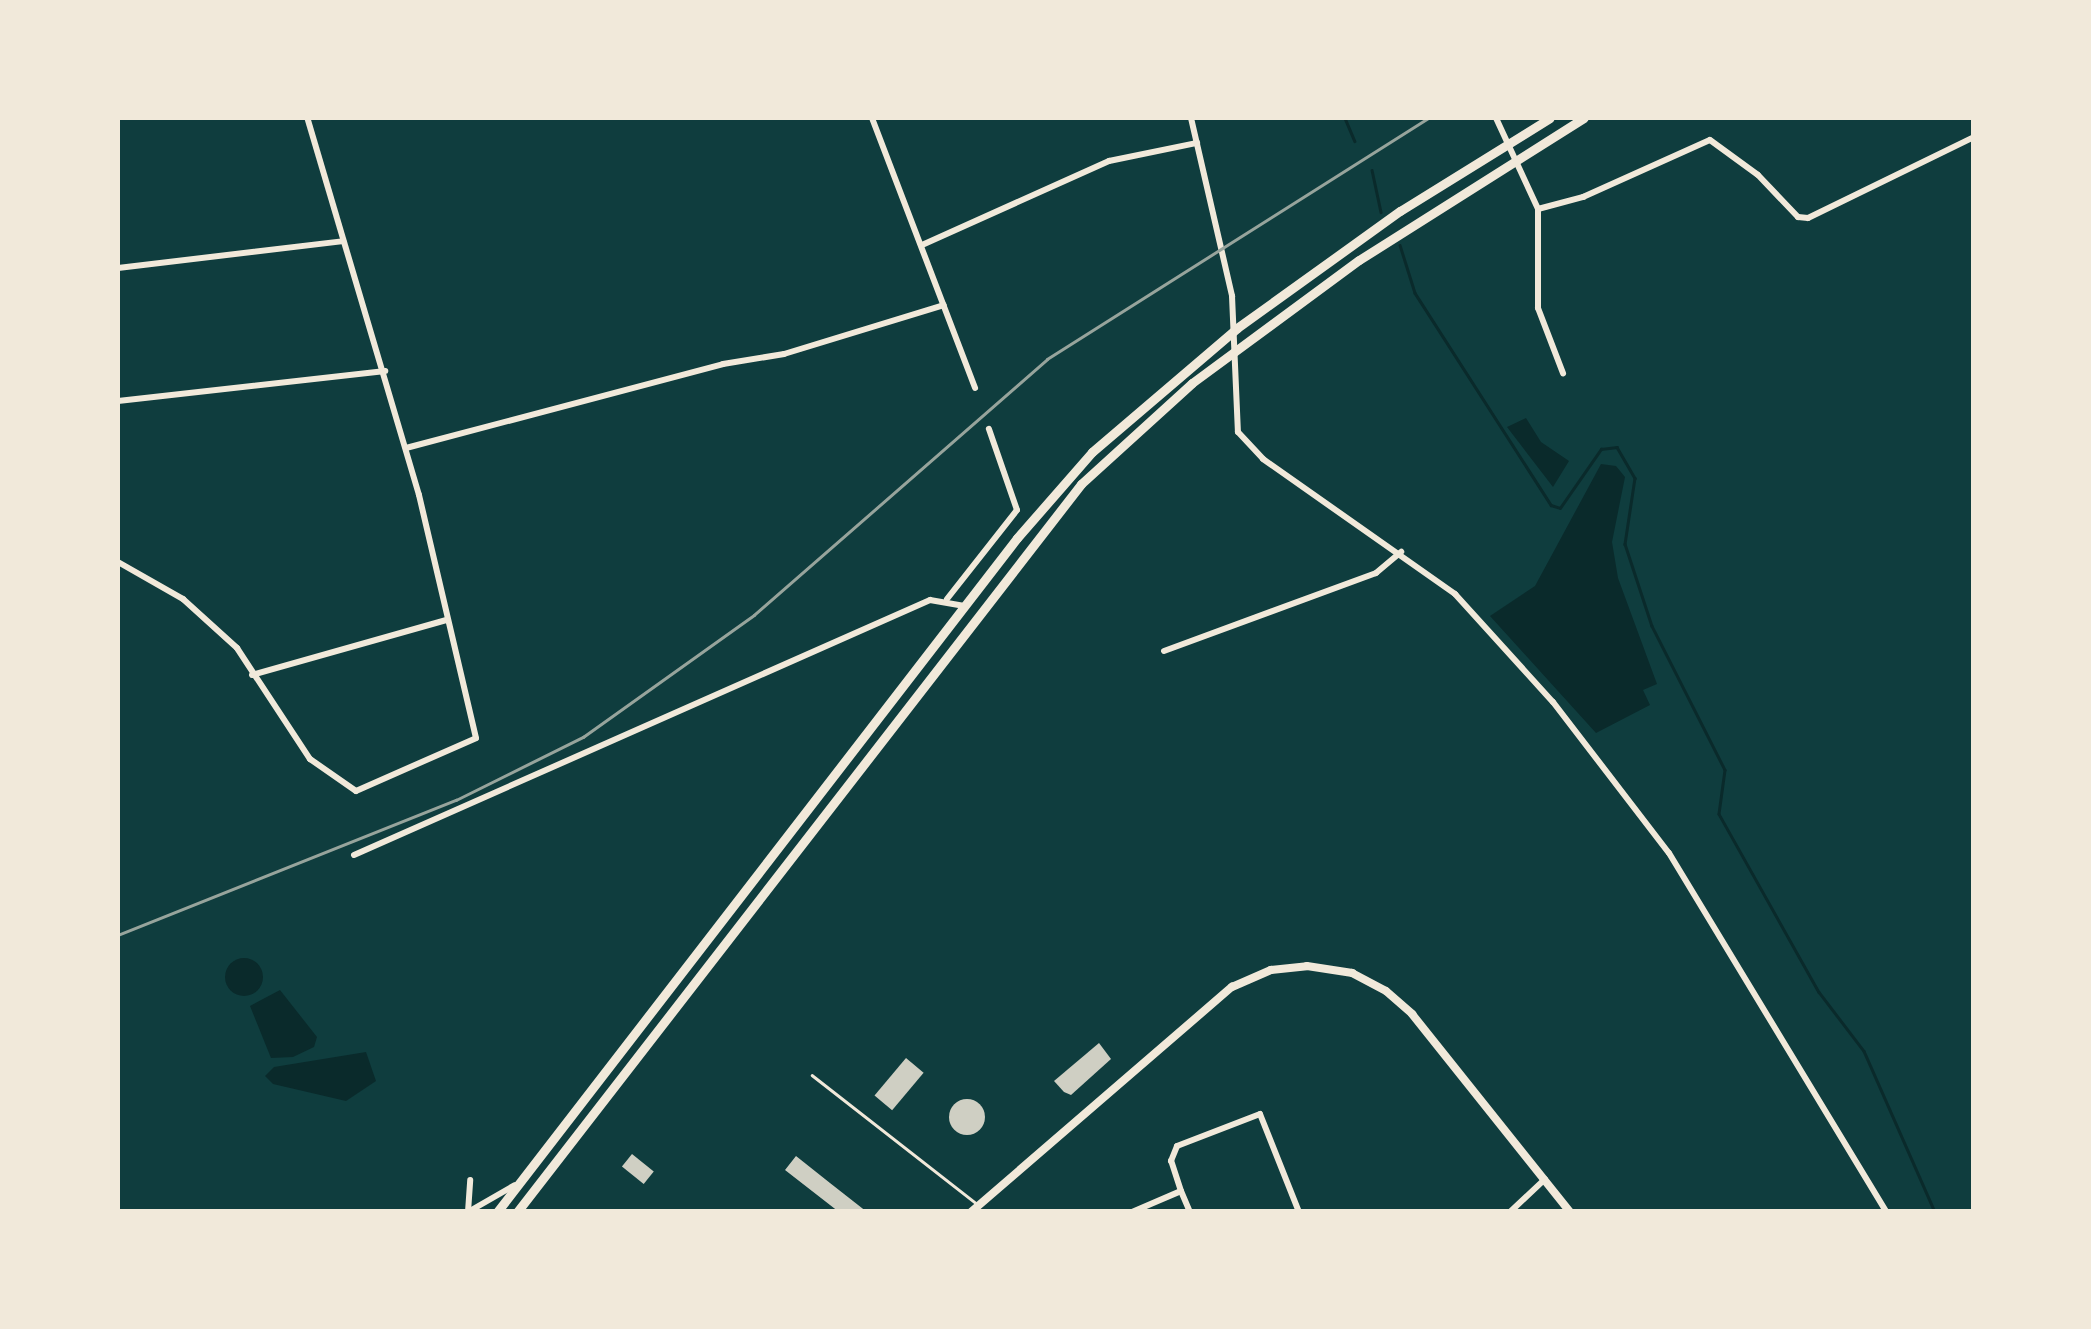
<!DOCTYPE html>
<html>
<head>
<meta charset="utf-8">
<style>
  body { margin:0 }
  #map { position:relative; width:2091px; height:1329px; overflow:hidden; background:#0f3d3e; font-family:Mulish,sans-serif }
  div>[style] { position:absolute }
  .water>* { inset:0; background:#0a2a2b }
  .round { border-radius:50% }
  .stream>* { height:2.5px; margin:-1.25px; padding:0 1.25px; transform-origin:1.25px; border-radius:1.25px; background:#0a2a2b }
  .building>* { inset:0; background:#cfcfc3; transform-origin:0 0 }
  .service>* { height:2.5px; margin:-1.25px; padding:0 1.25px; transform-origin:1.25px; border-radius:1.25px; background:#f1e9da }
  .minor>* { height:6px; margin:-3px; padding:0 3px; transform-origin:3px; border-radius:3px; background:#f1e9da }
  .tertiary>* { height:8px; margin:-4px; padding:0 4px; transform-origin:4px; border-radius:4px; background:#f1e9da }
  .primary>* { height:9px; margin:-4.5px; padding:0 4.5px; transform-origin:4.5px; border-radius:4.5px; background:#f1e9da }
  .rail>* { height:2.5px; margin:-1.25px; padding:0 1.25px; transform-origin:1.25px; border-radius:1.25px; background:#97a49c }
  span { translate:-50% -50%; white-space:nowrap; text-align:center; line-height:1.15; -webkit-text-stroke:8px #f1e9da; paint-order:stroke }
  .frame { position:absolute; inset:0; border:120px solid #f1e9da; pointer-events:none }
</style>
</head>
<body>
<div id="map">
  <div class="water">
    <div style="clip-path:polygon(1526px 418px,1541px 442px,1569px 461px,1553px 487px,1507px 427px)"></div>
    <div style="clip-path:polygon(1601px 464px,1616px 466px,1625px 477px,1612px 542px,1618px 578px,1657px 684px,1643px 690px,1650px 705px,1596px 733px,1490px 616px,1535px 586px)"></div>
    <div class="round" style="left:225px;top:958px;width:38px;height:38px"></div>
    <div style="clip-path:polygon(280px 990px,317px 1037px,314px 1047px,293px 1057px,271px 1058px,250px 1006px)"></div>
    <div style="clip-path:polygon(366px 1052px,376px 1081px,346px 1101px,273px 1084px,265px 1076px,274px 1067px)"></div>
  </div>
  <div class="stream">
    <div style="left:1345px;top:118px;width:25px;rotate:67deg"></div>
    <div style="left:1372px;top:170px;width:43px;rotate:77.9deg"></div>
    <div style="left:1400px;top:245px;width:50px;rotate:72.6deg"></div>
    <div style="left:1415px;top:293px;width:252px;rotate:57.3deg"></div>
    <div style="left:1551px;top:505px;width:9px;rotate:18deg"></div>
    <div style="left:1560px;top:508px;width:72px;rotate:-55.2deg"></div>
    <div style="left:1601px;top:449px;width:16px;rotate:-7deg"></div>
    <div style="left:1617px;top:447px;width:36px;rotate:60deg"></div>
    <div style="left:1635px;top:478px;width:67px;rotate:98.6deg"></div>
    <div style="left:1625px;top:544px;width:86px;rotate:71.8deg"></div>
    <div style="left:1652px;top:626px;width:161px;rotate:63.1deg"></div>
    <div style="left:1725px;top:770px;width:44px;rotate:97.8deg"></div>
    <div style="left:1719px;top:814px;width:204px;rotate:60.7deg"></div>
    <div style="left:1819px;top:992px;width:74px;rotate:52.7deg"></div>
    <div style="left:1864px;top:1051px;width:176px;rotate:66.2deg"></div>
  </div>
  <div class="building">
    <div style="clip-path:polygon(1099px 1043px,1111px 1059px,1071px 1095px,1064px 1092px,1054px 1081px)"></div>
    <div style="left:906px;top:1058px;width:23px;height:49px;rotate:40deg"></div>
    <div class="round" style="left:949px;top:1099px;width:36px;height:36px"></div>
    <div style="left:632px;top:1154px;width:28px;height:16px;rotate:39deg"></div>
    <div style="clip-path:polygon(796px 1156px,830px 1183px,867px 1212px,839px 1212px,785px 1170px)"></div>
  </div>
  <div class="service">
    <div style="left:812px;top:1075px;width:209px;rotate:38deg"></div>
  </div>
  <div class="minor">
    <div style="left:872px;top:118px;width:289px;rotate:69.1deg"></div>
    <div style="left:1191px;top:118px;width:183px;rotate:77deg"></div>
    <div style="left:1232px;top:296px;width:136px;rotate:87.5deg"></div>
    <div style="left:1238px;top:432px;width:37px;rotate:47deg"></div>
    <div style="left:1263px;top:459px;width:235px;rotate:35.1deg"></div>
    <div style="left:1455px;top:594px;width:146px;rotate:47.8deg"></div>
    <div style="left:1553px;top:702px;width:190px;rotate:52.5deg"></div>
    <div style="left:1669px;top:853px;width:419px;rotate:58.8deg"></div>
    <div style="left:1496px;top:118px;width:100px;rotate:65.2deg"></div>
    <div style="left:1538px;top:209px;width:99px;rotate:90deg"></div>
    <div style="left:1538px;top:308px;width:70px;rotate:69deg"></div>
    <div style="left:1538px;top:209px;width:47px;rotate:-14.9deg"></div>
    <div style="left:1583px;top:197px;width:139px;rotate:-24.2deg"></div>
    <div style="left:1710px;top:140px;width:59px;rotate:36.1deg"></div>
    <div style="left:1758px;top:175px;width:58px;rotate:46.4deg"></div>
    <div style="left:1798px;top:217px;width:10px;rotate:6deg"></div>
    <div style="left:1808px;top:218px;width:185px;rotate:-26deg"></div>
    <div style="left:922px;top:245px;width:205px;rotate:-24.2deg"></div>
    <div style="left:1109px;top:161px;width:90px;rotate:-11.6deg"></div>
    <div style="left:118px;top:268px;width:227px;rotate:-6.8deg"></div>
    <div style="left:118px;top:401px;width:269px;rotate:-6.4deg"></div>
    <div style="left:406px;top:448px;width:328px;rotate:-14.8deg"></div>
    <div style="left:723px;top:364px;width:62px;rotate:-9.3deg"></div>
    <div style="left:784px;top:354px;width:167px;rotate:-17deg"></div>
    <div style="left:118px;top:562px;width:75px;rotate:29.6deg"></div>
    <div style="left:183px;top:599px;width:73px;rotate:42.2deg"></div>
    <div style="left:237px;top:648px;width:133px;rotate:56.7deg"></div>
    <div style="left:310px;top:759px;width:56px;rotate:34.8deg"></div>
    <div style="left:356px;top:791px;width:131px;rotate:-23.8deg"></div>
    <div style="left:476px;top:738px;width:250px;rotate:-103.2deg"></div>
    <div style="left:419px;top:495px;width:393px;rotate:-106.5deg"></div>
    <div style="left:947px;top:599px;width:113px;rotate:-51.8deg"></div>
    <div style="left:1017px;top:510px;width:86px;rotate:-109.1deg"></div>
    <div style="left:1164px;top:651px;width:226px;rotate:-20.2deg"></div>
    <div style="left:1376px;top:573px;width:33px;rotate:-40deg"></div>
    <div style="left:252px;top:675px;width:202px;rotate:-15.8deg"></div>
    <div style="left:354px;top:855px;width:630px;rotate:-23.88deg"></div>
    <div style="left:930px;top:600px;width:35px;rotate:10deg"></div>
    <div style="left:1181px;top:1191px;width:32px;rotate:-108deg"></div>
    <div style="left:1171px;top:1161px;width:16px;rotate:-68deg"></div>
    <div style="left:1177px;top:1146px;width:89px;rotate:-21.1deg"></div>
    <div style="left:1260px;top:1114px;width:105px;rotate:68.3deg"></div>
    <div style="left:468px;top:1212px;width:54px;rotate:-29.9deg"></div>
    <div style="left:468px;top:1212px;width:32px;rotate:-86deg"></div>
    <div style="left:1132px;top:1212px;width:53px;rotate:-23.2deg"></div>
    <div style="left:1181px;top:1191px;width:23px;rotate:67deg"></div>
    <div style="left:1510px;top:1212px;width:48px;rotate:-43.3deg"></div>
  </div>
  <div class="tertiary">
    <div style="left:971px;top:1212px;width:345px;rotate:-40.8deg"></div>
    <div style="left:1232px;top:987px;width:43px;rotate:-23.6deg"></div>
    <div style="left:1271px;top:970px;width:36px;rotate:-6deg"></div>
    <div style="left:1307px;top:966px;width:46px;rotate:8.8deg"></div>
    <div style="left:1352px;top:973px;width:38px;rotate:28deg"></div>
    <div style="left:1386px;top:991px;width:35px;rotate:41deg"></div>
    <div style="left:1412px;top:1014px;width:253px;rotate:51.4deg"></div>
  </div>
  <div class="primary">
    <div style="left:497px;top:1212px;width:851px;rotate:-52.35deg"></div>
    <div style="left:1017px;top:538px;width:114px;rotate:-48.9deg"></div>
    <div style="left:1092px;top:452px;width:191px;rotate:-40.5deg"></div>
    <div style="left:1237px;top:328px;width:201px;rotate:-35.7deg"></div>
    <div style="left:1400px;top:211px;width:176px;rotate:-31.8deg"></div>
    <div style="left:517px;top:1212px;width:921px;rotate:-52.23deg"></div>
    <div style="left:1081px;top:484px;width:150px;rotate:-42.3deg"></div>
    <div style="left:1192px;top:383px;width:207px;rotate:-36.4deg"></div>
    <div style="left:1359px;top:260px;width:266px;rotate:-32.3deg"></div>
  </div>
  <div class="rail">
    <div style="left:118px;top:935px;width:364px;rotate:-21.8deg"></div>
    <div style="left:456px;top:800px;width:142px;rotate:-26.4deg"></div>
    <div style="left:583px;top:737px;width:210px;rotate:-35.5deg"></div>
    <div style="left:754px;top:615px;width:389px;rotate:-41.1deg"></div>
    <div style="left:1047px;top:359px;width:451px;rotate:-32.3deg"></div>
  </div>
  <div class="frame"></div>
</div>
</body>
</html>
